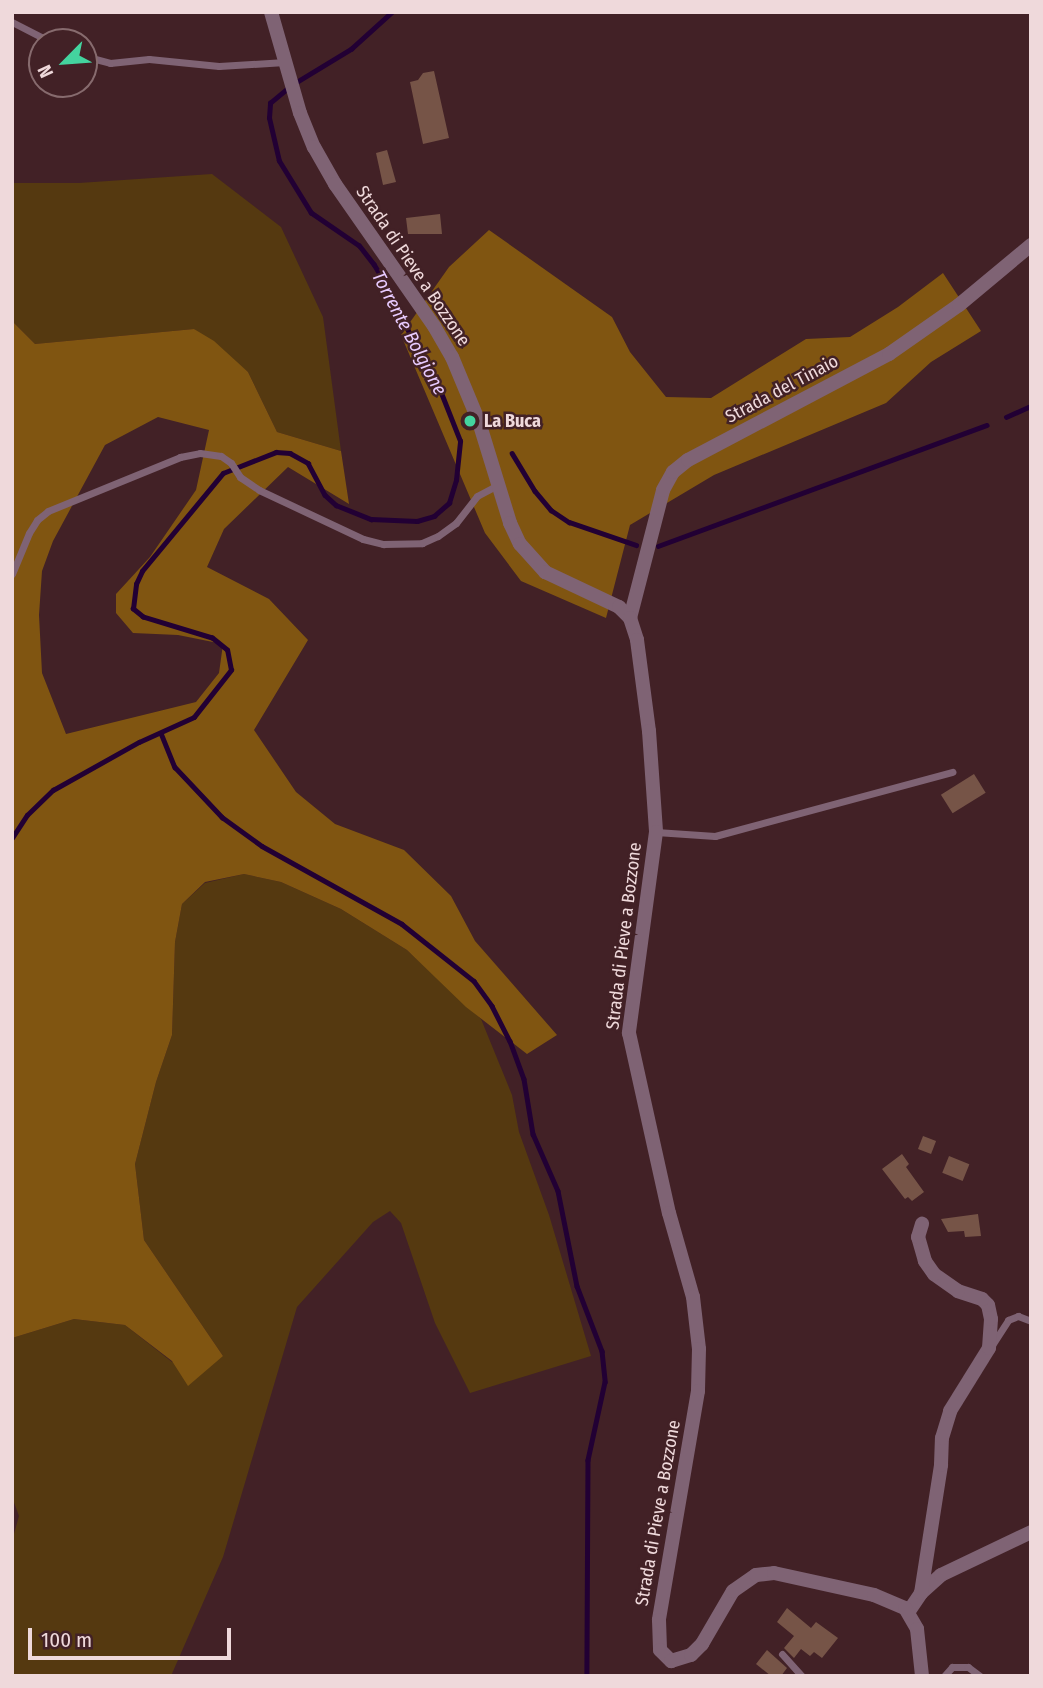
<!DOCTYPE html>
<html>
<head>
<meta charset="utf-8">
<style>
  body { margin:0 }
  #map { position:relative; width:1043px; height:1688px; overflow:hidden; background:#422126; font-family:"Fira Sans Condensed",sans-serif }
  div>[style] { position:absolute }
  .green>* { inset:0; background:#553910 }
  .forest>* { inset:0; background:#805511 }
  .stream>* { height:4.5px; margin:-2.25px; padding:0 2.25px; transform-origin:2.25px; border-radius:2.25px; background:#220034 }
  .building>* { inset:0; background:#765447; transform-origin:0 0 }
  .service>* { height:7px; margin:-3.5px; padding:0 3.5px; transform-origin:3.5px; border-radius:3.5px; background:#7f6374 }
  .minor>* { height:14px; margin:-7px; padding:0 7px; transform-origin:7px; border-radius:7px; background:#7f6374 }
  .tertiary>* { height:14px; margin:-7px; padding:0 7px; transform-origin:7px; border-radius:7px; background:#7f6374 }
  .dots>* { width:19px; height:19px; translate:-50% -50%; box-sizing:border-box; border:4px solid #422126; border-radius:50% }
  span { translate:-50% -50%; white-space:nowrap; text-align:center; line-height:1.15; -webkit-text-stroke:5px #422126; paint-order:stroke }
  .street-label { font-size:18px; color:#efd9db }
  .poi-label { font-size:18px; color:#efd9db; font-weight:700 }
  .left { translate:0 -50%; text-align:left }
  .water-label { font-size:19px; color:#e8cbff; font-style:italic }
  .frame { position:absolute; inset:0; border:14px solid #efd9db; pointer-events:none }
  .north { position:absolute; left:28px; top:28px; width:70px; height:70px; box-sizing:border-box; background:#422126; border:2px solid #876b6e; border-radius:50%; rotate:245deg; font-size:19px; font-weight:700; line-height:28px; text-align:center; color:#efd9db }
  .north::after { content:''; display:block; margin:auto; width:24px; height:32px; background:#44d49f; clip-path:polygon(50% 0,100% 100%,50% 72%,0 100%) }
  .scale { position:absolute; left:28px; top:1628px; width:203px; height:32px; box-sizing:border-box; border:4px solid #efd9db; border-top:0; padding-left:9px; font-size:21px; line-height:24px; white-space:nowrap; color:#efd9db; -webkit-text-stroke:5px #422126; paint-order:stroke }
</style>
</head>
<body>
<div id="map">
  <div class="green">
    <div style="clip-path:polygon(212px 174px,281px 227px,323px 317px,341px 451px,277px 432px,248px 372px,194px 329px,35px 344px,12px 321px,12px 183px,79px 183px)"></div>
    <div style="clip-path:polygon(244px 874px,281px 882px,341px 909px,407px 950px,481px 1019px,512px 1095px,519px 1132px,549px 1215px,591px 1356px,470px 1393px,435px 1323px,401px 1223px,390px 1211px,373px 1222px,297px 1307px,223px 1557px,171px 1676px,12px 1676px,12px 1541px,19px 1516px,12px 1497px,12px 1338px,74px 1319px,125px 1325px,172px 1362px,223px 1356px,144px 1240px,135px 1164px,156px 1082px,172px 1035px,175px 942px,182px 904px,205px 883px)"></div>
  </div>
  <div class="forest">
    <div style="clip-path:polygon(489px 230px,612px 317px,630px 352px,666px 397px,711px 398px,806px 339px,850px 337px,898px 307px,943px 273px,981px 331px,931px 362px,886px 403px,714px 475px,630px 525px,606px 618px,521px 581px,485px 533px,401px 335px,449px 267px)"></div>
    <div style="clip-path:polygon(evenodd,12px 321px,35px 344px,194px 329px,214px 341px,248px 372px,277px 432px,341px 451px,349px 504px,288px 467px,224px 529px,207px 567px,269px 599px,308px 640px,254px 730px,296px 792px,335px 824px,404px 850px,451px 896px,475px 941px,557px 1035px,527px 1054px,466px 1007px,407px 950px,341px 909px,281px 882px,244px 874px,205px 882px,182px 904px,175px 942px,172px 1035px,156px 1082px,135px 1164px,144px 1240px,223px 1356px,188px 1386px,172px 1361px,125px 1325px,74px 1319px,12px 1338px,12px 321px,158px 417px,209px 430px,196px 490px,150px 557px,116px 594px,116px 613px,133px 633px,178px 635px,223px 644px,219px 673px,196px 702px,66px 734px,42px 673px,39px 615px,42px 571px,53px 541px,105px 445px,158px 417px)"></div>
  </div>
  <div class="stream">
    <div style="left:295px;top:83px;width:66px;rotate:-31.3deg"></div>
    <div style="left:351px;top:49px;width:55px;rotate:-42.1deg"></div>
    <div style="left:1006px;top:417px;width:27px;rotate:-24deg"></div>
    <div style="left:512px;top:453px;width:44px;rotate:58.8deg"></div>
    <div style="left:535px;top:491px;width:25px;rotate:50deg"></div>
    <div style="left:551px;top:510px;width:22px;rotate:34deg"></div>
    <div style="left:569px;top:522px;width:71px;rotate:18.9deg"></div>
    <div style="left:658px;top:546px;width:350px;rotate:-20.2deg"></div>
    <div style="left:161px;top:733px;width:37px;rotate:68deg"></div>
    <div style="left:175px;top:767px;width:69px;rotate:46.8deg"></div>
    <div style="left:222px;top:817px;width:49px;rotate:35.9deg"></div>
    <div style="left:262px;top:846px;width:160px;rotate:29.1deg"></div>
    <div style="left:402px;top:924px;width:92px;rotate:38.4deg"></div>
    <div style="left:474px;top:981px;width:31px;rotate:54deg"></div>
    <div style="left:492px;top:1006px;width:39px;rotate:63deg"></div>
    <div style="left:510px;top:1041px;width:40px;rotate:69.8deg"></div>
    <div style="left:524px;top:1079px;width:56px;rotate:80.7deg"></div>
    <div style="left:533px;top:1134px;width:62px;rotate:66.3deg"></div>
    <div style="left:558px;top:1191px;width:97px;rotate:78.7deg"></div>
    <div style="left:577px;top:1286px;width:70px;rotate:69deg"></div>
    <div style="left:602px;top:1351px;width:31px;rotate:84deg"></div>
    <div style="left:605px;top:1382px;width:80px;rotate:102.3deg"></div>
    <div style="left:588px;top:1460px;width:216px;rotate:90.3deg"></div>
    <div style="left:12px;top:838px;width:27px;rotate:-57deg"></div>
    <div style="left:27px;top:815px;width:36px;rotate:-44deg"></div>
    <div style="left:53px;top:790px;width:98px;rotate:-29.2deg"></div>
    <div style="left:139px;top:742px;width:60px;rotate:-24.4deg"></div>
    <div style="left:194px;top:717px;width:60px;rotate:-51.8deg"></div>
    <div style="left:231px;top:670px;width:20px;rotate:-101deg"></div>
    <div style="left:227px;top:650px;width:19px;rotate:-141deg"></div>
    <div style="left:212px;top:638px;width:72px;rotate:-163.1deg"></div>
    <div style="left:143px;top:617px;width:13px;rotate:-141deg"></div>
    <div style="left:133px;top:609px;width:25px;rotate:-83deg"></div>
    <div style="left:136px;top:584px;width:14px;rotate:-65deg"></div>
    <div style="left:142px;top:571px;width:127px;rotate:-50.4deg"></div>
    <div style="left:223px;top:473px;width:57px;rotate:-21.6deg"></div>
    <div style="left:276px;top:452px;width:14px;rotate:4deg"></div>
    <div style="left:290px;top:453px;width:21px;rotate:29deg"></div>
    <div style="left:308px;top:463px;width:36px;rotate:62deg"></div>
    <div style="left:325px;top:495px;width:15px;rotate:42deg"></div>
    <div style="left:336px;top:505px;width:38px;rotate:22deg"></div>
    <div style="left:371px;top:519px;width:46px;rotate:2.5deg"></div>
    <div style="left:417px;top:521px;width:18px;rotate:-16deg"></div>
    <div style="left:434px;top:516px;width:20px;rotate:-41deg"></div>
    <div style="left:449px;top:503px;width:24px;rotate:-73deg"></div>
    <div style="left:456px;top:480px;width:39px;rotate:-84deg"></div>
    <div style="left:460px;top:441px;width:68px;rotate:-111.6deg"></div>
    <div style="left:435px;top:378px;width:23px;rotate:-128deg"></div>
    <div style="left:421px;top:360px;width:71px;rotate:-114deg"></div>
    <div style="left:392px;top:295px;width:35px;rotate:-121deg"></div>
    <div style="left:374px;top:265px;width:24px;rotate:-128deg"></div>
    <div style="left:359px;top:246px;width:58px;rotate:-145.5deg"></div>
    <div style="left:311px;top:213px;width:61px;rotate:-121.6deg"></div>
    <div style="left:279px;top:161px;width:44px;rotate:-103.1deg"></div>
    <div style="left:269px;top:118px;width:15px;rotate:-86deg"></div>
    <div style="left:270px;top:103px;width:23px;rotate:-40deg"></div>
  </div>
  <div class="building">
    <div style="clip-path:polygon(434px 71px,449px 138px,423px 144px,410px 82px,418px 80px,423px 73px)"></div>
    <div style="clip-path:polygon(387px 150px,396px 182px,383px 185px,376px 153px)"></div>
    <div style="clip-path:polygon(440px 214px,442px 234px,408px 234px,406px 218px)"></div>
    <div style="left:974px;top:774px;width:22px;height:39px;rotate:58deg"></div>
    <div style="left:923px;top:1136px;width:14px;height:14px;rotate:21deg"></div>
    <div style="clip-path:polygon(902px 1154px,909px 1164px,906px 1167px,924px 1192px,912px 1201px,908px 1197px,905px 1199px,882px 1169px)"></div>
    <div style="left:949px;top:1156px;width:22px;height:18px;rotate:22deg"></div>
    <div style="clip-path:polygon(978px 1214px,981px 1236px,965px 1237px,964px 1231px,948px 1232px,941px 1219px)"></div>
    <div style="clip-path:polygon(787px 1608px,811px 1628px,816px 1622px,838px 1638px,822px 1658px,814px 1652px,810px 1656px,801px 1649px,794px 1658px,784px 1648px,794px 1636px,777px 1622px)"></div>
    <div style="clip-path:polygon(767px 1650px,787px 1668px,781px 1676px,771px 1676px,756px 1664px)"></div>
  </div>
  <div class="service">
    <div style="left:12px;top:22px;width:44px;rotate:27.1deg"></div>
    <div style="left:84px;top:56px;width:27px;rotate:15deg"></div>
    <div style="left:110px;top:63px;width:39px;rotate:-6deg"></div>
    <div style="left:149px;top:59px;width:70px;rotate:5.7deg"></div>
    <div style="left:219px;top:66px;width:66px;rotate:-3.5deg"></div>
    <div style="left:12px;top:574px;width:44px;rotate:-67.5deg"></div>
    <div style="left:29px;top:533px;width:15px;rotate:-58deg"></div>
    <div style="left:37px;top:520px;width:14px;rotate:-39deg"></div>
    <div style="left:48px;top:511px;width:143px;rotate:-22.2deg"></div>
    <div style="left:180px;top:457px;width:20px;rotate:-11deg"></div>
    <div style="left:200px;top:453px;width:21px;rotate:8deg"></div>
    <div style="left:221px;top:456px;width:12px;rotate:35deg"></div>
    <div style="left:231px;top:463px;width:17px;rotate:57deg"></div>
    <div style="left:240px;top:477px;width:23px;rotate:34deg"></div>
    <div style="left:259px;top:490px;width:115px;rotate:25.2deg"></div>
    <div style="left:363px;top:539px;width:21px;rotate:14deg"></div>
    <div style="left:383px;top:544px;width:39px;rotate:-1deg"></div>
    <div style="left:422px;top:543px;width:17px;rotate:-24deg"></div>
    <div style="left:438px;top:536px;width:22px;rotate:-36deg"></div>
    <div style="left:456px;top:523px;width:34px;rotate:-52deg"></div>
    <div style="left:477px;top:496px;width:24px;rotate:-28deg"></div>
    <div style="left:656px;top:832px;width:59px;rotate:3.9deg"></div>
    <div style="left:715px;top:836px;width:246px;rotate:-15.1deg"></div>
    <div style="left:992px;top:1345px;width:30px;rotate:-57deg"></div>
    <div style="left:1008px;top:1320px;width:11px;rotate:-22deg"></div>
    <div style="left:1018px;top:1316px;width:14px;rotate:21deg"></div>
    <div style="left:782px;top:1654px;width:30px;rotate:48deg"></div>
    <div style="left:944px;top:1676px;width:12px;rotate:-48deg"></div>
    <div style="left:952px;top:1667px;width:16px"></div>
    <div style="left:968px;top:1667px;width:15px;rotate:37deg"></div>
  </div>
  <div class="minor">
    <div style="left:630px;top:618px;width:132px;rotate:-75.5deg"></div>
    <div style="left:663px;top:490px;width:21px;rotate:-61deg"></div>
    <div style="left:673px;top:472px;width:19px;rotate:-39deg"></div>
    <div style="left:688px;top:460px;width:227px;rotate:-27.8deg"></div>
    <div style="left:889px;top:354px;width:85px;rotate:-35deg"></div>
    <div style="left:959px;top:305px;width:94px;rotate:-39.8deg"></div>
    <div style="left:921px;top:1593px;width:27px;rotate:-42deg"></div>
    <div style="left:941px;top:1575px;width:100px;rotate:-25.5deg"></div>
    <div style="left:909px;top:1611px;width:22px;rotate:-56deg"></div>
    <div style="left:921px;top:1593px;width:130px;rotate:-81.1deg"></div>
    <div style="left:941px;top:1465px;width:27px;rotate:-88deg"></div>
    <div style="left:942px;top:1438px;width:28px;rotate:-73deg"></div>
    <div style="left:950px;top:1411px;width:74px;rotate:-58.2deg"></div>
    <div style="left:989px;top:1348px;width:29px;rotate:-86deg"></div>
    <div style="left:991px;top:1319px;width:14px;rotate:-102deg"></div>
    <div style="left:988px;top:1305px;width:8px;rotate:-135deg"></div>
    <div style="left:982px;top:1299px;width:25px;rotate:-162deg"></div>
    <div style="left:958px;top:1291px;width:29px;rotate:-145deg"></div>
    <div style="left:934px;top:1274px;width:16px;rotate:-125deg"></div>
    <div style="left:925px;top:1261px;width:25px;rotate:-106deg"></div>
    <div style="left:918px;top:1237px;width:14px;rotate:-73deg"></div>
  </div>
  <div class="tertiary">
    <div style="left:271px;top:12px;width:105px;rotate:74deg"></div>
    <div style="left:300px;top:113px;width:37px;rotate:68deg"></div>
    <div style="left:314px;top:147px;width:43px;rotate:60.4deg"></div>
    <div style="left:335px;top:184px;width:173px;rotate:55.1deg"></div>
    <div style="left:434px;top:326px;width:36px;rotate:60deg"></div>
    <div style="left:452px;top:357px;width:70px;rotate:67.4deg"></div>
    <div style="left:479px;top:422px;width:106px;rotate:72.9deg"></div>
    <div style="left:510px;top:523px;width:23px;rotate:65deg"></div>
    <div style="left:520px;top:544px;width:38px;rotate:48deg"></div>
    <div style="left:545px;top:572px;width:82px;rotate:25.3deg"></div>
    <div style="left:619px;top:607px;width:16px;rotate:45deg"></div>
    <div style="left:630px;top:618px;width:23px;rotate:72deg"></div>
    <div style="left:637px;top:640px;width:92px;rotate:82.5deg"></div>
    <div style="left:649px;top:731px;width:101px;rotate:86deg"></div>
    <div style="left:656px;top:832px;width:203px;rotate:97.7deg"></div>
    <div style="left:629px;top:1033px;width:184px;rotate:77.5deg"></div>
    <div style="left:669px;top:1213px;width:87px;rotate:74.1deg"></div>
    <div style="left:693px;top:1297px;width:52px;rotate:83.4deg"></div>
    <div style="left:699px;top:1349px;width:42px;rotate:91.4deg"></div>
    <div style="left:698px;top:1391px;width:232px;rotate:99.7deg"></div>
    <div style="left:659px;top:1620px;width:30px;rotate:88deg"></div>
    <div style="left:660px;top:1650px;width:16px;rotate:45deg"></div>
    <div style="left:671px;top:1661px;width:21px;rotate:-17deg"></div>
    <div style="left:691px;top:1655px;width:16px;rotate:-45deg"></div>
    <div style="left:702px;top:1644px;width:61px;rotate:-59.7deg"></div>
    <div style="left:733px;top:1591px;width:28px;rotate:-35deg"></div>
    <div style="left:756px;top:1575px;width:18px;rotate:-6deg"></div>
    <div style="left:774px;top:1573px;width:102px;rotate:12.4deg"></div>
    <div style="left:874px;top:1595px;width:34px;rotate:23deg"></div>
    <div style="left:905px;top:1608px;width:24px;rotate:60deg"></div>
    <div style="left:917px;top:1629px;width:47px;rotate:83.9deg"></div>
  </div>
  <div class="dots">
    <div style="left:470px;top:421px;background:#44d49f"></div>
  </div>
  <div class="street-label">
    <span style="left:413px;top:266px;rotate:56deg">Strada di Pieve a Bozzone</span>
    <span style="left:782px;top:389px;rotate:-28deg">Strada del Tinaio</span>
    <span style="left:624px;top:936px;rotate:-83deg">Strada di Pieve a Bozzone</span>
    <span style="left:658px;top:1513px;rotate:-80deg">Strada di Pieve a Bozzone</span>
  </div>
  <div class="poi-label">
    <span class="left" style="left:484px;top:421px">La Buca</span>
  </div>
  <div class="water-label">
    <span style="left:409px;top:333px;rotate:62deg">Torrente Bolgione</span>
  </div>
  <div class="frame"></div>
  <div class="north">N</div>
  <div class="scale">100 m</div>
</div>
</body>
</html>
